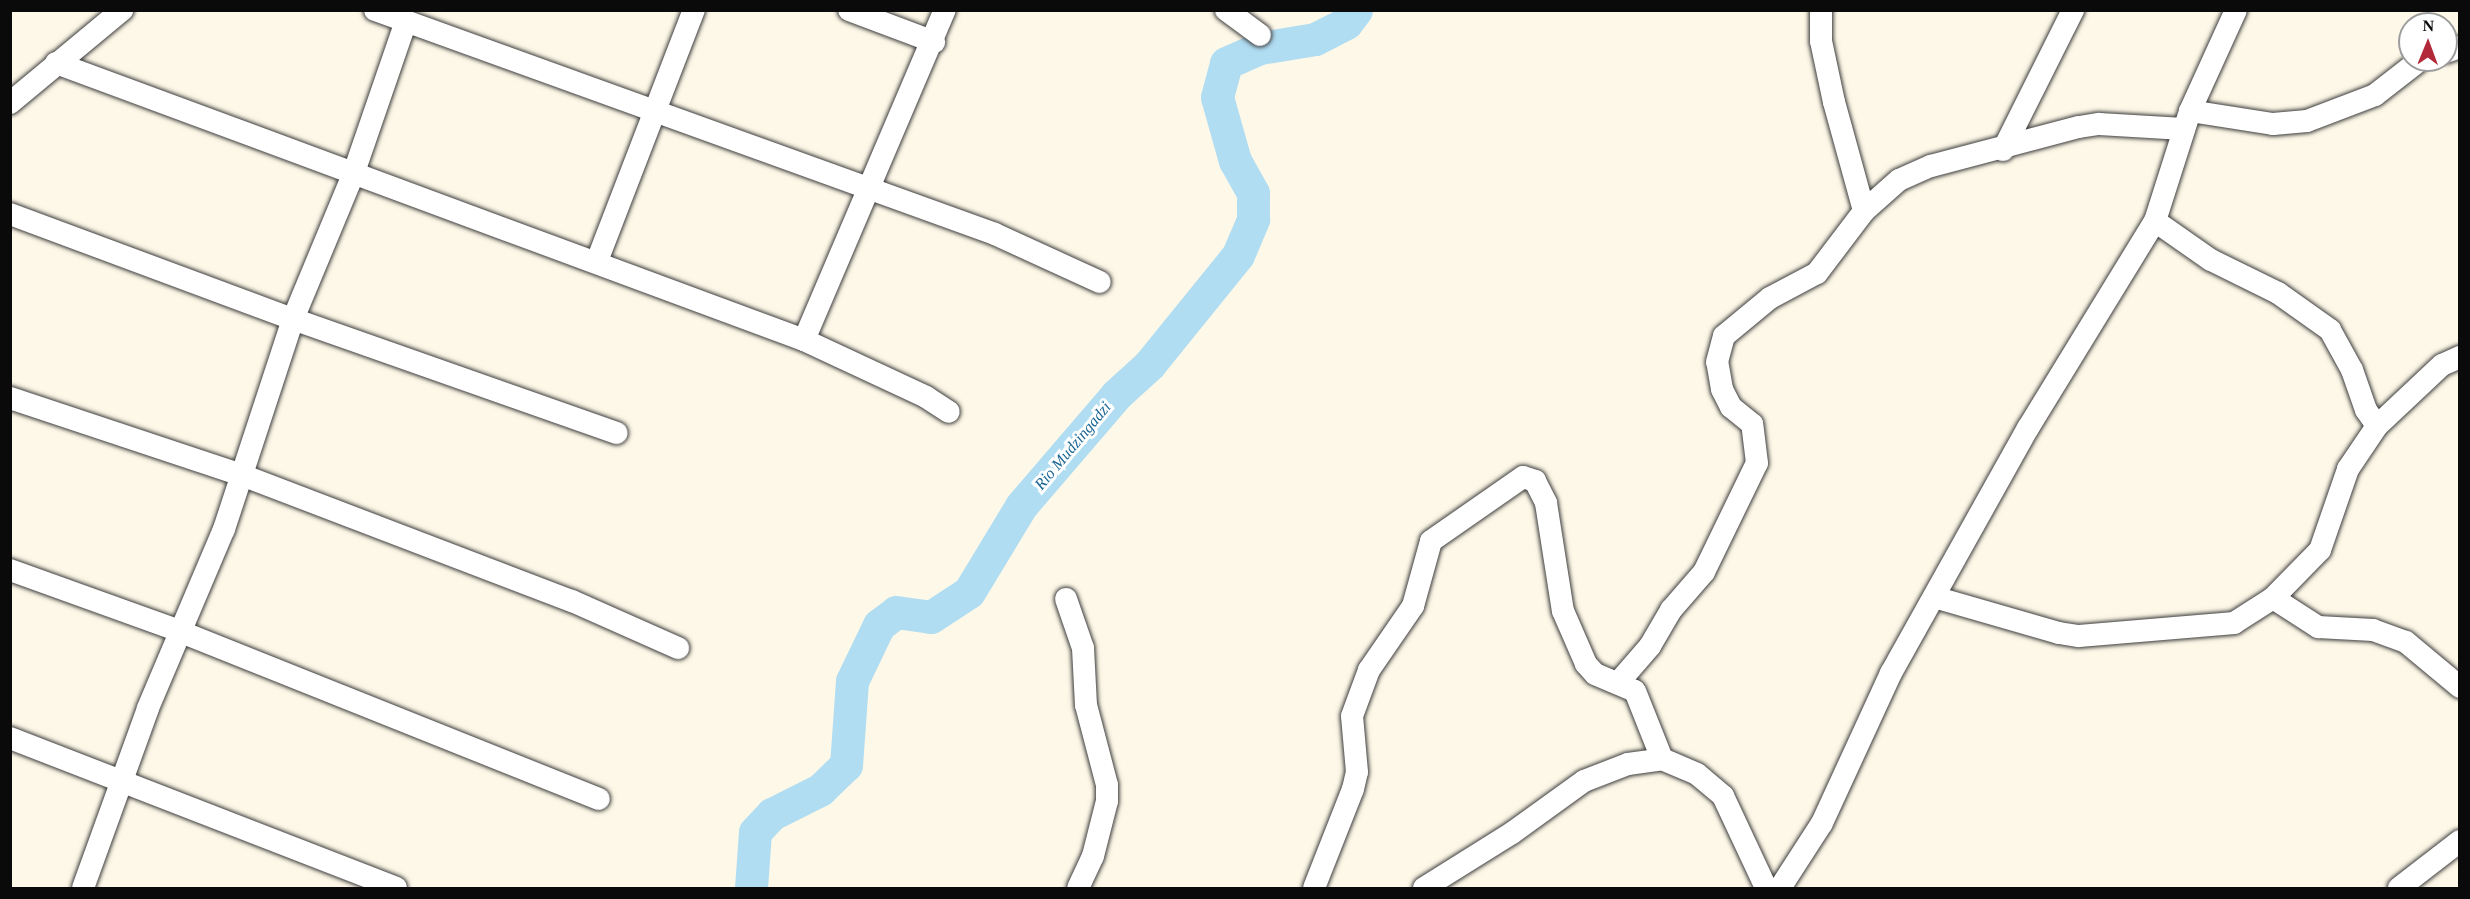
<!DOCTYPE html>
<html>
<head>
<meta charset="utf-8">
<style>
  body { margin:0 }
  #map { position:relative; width:2470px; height:899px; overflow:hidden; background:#fef8e8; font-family:Georgia,serif }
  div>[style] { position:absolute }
  .river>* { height:33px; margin:-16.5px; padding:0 16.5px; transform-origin:16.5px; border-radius:16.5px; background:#b0ddf2 }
  .roads { filter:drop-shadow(0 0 2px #3d3d3d) drop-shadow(0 0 2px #3d3d3d) }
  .minor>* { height:22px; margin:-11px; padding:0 11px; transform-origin:11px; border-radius:11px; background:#fff }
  span { translate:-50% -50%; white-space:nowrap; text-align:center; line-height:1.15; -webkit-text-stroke:6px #fff; paint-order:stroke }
  .water-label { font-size:16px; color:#1b6694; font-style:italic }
  .frame { position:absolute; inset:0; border:12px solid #0a0a0a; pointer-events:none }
  .north { position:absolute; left:2398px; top:12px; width:60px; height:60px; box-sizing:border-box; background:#fff; border:2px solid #9d9d9d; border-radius:50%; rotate:1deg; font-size:16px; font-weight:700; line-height:24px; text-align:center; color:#0a0a0a }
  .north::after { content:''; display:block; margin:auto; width:21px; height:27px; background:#b22a39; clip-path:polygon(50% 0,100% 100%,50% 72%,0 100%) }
</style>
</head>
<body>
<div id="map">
  <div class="river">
    <div style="left:751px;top:888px;width:56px;rotate:-85.9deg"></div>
    <div style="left:755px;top:832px;width:25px;rotate:-47deg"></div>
    <div style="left:772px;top:814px;width:54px;rotate:-26.6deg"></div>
    <div style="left:820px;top:790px;width:36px;rotate:-44deg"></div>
    <div style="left:846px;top:765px;width:84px;rotate:-85.9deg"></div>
    <div style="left:852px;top:681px;width:62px;rotate:-64.3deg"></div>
    <div style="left:879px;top:625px;width:21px;rotate:-37deg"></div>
    <div style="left:896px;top:612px;width:35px;rotate:8deg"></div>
    <div style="left:931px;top:617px;width:45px;rotate:-33.3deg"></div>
    <div style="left:969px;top:592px;width:100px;rotate:-58.8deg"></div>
    <div style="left:1021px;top:506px;width:146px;rotate:-49.4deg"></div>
    <div style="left:1116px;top:395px;width:45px;rotate:-42.3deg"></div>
    <div style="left:1149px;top:365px;width:141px;rotate:-51deg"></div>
    <div style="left:1238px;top:255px;width:39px;rotate:-67deg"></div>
    <div style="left:1253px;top:219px;width:26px;rotate:-90deg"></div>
    <div style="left:1253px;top:193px;width:37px;rotate:-119deg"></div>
    <div style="left:1235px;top:161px;width:66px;rotate:-105.7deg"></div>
    <div style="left:1217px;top:97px;width:35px;rotate:-75deg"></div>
    <div style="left:1226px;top:63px;width:37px;rotate:-24deg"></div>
    <div style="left:1260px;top:48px;width:56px;rotate:-9.3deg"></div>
    <div style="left:1315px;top:39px;width:35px;rotate:-27deg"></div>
    <div style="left:1346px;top:23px;width:16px;rotate:-52deg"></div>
  </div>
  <div class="roads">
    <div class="minor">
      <div style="left:375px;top:10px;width:659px;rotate:19.86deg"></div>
      <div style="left:995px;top:234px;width:115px;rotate:24.6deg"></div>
      <div style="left:849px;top:10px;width:91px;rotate:20.6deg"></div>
      <div style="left:1226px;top:10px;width:42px;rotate:36.3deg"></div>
      <div style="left:1821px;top:10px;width:31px;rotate:90deg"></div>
      <div style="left:1821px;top:41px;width:62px;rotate:78deg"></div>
      <div style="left:1834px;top:102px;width:113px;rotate:74.6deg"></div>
      <div style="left:2446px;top:52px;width:15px;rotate:-20deg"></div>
      <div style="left:56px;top:63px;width:798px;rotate:20.32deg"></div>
      <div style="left:804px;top:340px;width:135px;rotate:25deg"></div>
      <div style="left:926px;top:397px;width:27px;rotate:33deg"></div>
      <div style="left:10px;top:103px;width:146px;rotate:-39.7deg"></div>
      <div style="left:2190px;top:111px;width:84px;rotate:8.9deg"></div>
      <div style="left:2273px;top:124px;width:34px;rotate:-5deg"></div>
      <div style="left:2307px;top:121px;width:73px;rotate:-20.9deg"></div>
      <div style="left:2375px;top:95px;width:57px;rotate:-37.9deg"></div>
      <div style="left:2003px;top:150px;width:157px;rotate:-63.4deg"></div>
      <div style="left:10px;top:214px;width:302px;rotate:20.4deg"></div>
      <div style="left:293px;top:319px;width:343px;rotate:19.4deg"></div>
      <div style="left:2155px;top:221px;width:68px;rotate:34.9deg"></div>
      <div style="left:2211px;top:260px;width:75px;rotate:26.2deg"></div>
      <div style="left:2278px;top:293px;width:64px;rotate:35.4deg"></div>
      <div style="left:2330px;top:330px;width:46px;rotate:61.2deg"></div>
      <div style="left:2352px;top:370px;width:42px;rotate:70.7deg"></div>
      <div style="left:2366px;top:410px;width:19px;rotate:55deg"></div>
      <div style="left:597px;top:261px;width:269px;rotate:-68.9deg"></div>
      <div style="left:804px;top:340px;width:359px;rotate:-66.9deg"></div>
      <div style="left:10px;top:398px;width:241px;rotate:18.4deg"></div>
      <div style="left:239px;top:474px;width:356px;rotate:20.9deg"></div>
      <div style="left:572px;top:601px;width:116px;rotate:23.9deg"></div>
      <div style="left:10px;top:570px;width:180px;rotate:19.8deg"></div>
      <div style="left:179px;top:631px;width:452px;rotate:21.8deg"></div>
      <div style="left:1934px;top:597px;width:130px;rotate:16.1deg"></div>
      <div style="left:2059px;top:633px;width:20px;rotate:9deg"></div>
      <div style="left:2079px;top:636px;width:156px;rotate:-4.8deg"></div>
      <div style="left:2234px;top:623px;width:46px;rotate:-32.7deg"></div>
      <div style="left:2273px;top:598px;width:67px;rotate:-45.6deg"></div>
      <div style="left:2320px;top:550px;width:86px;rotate:-70.9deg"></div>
      <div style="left:2348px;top:469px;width:52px;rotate:-56deg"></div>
      <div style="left:2377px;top:426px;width:89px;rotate:-43.2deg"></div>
      <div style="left:2442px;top:365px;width:20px;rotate:-24deg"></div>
      <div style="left:2273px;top:598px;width:54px;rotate:32.8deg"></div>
      <div style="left:2318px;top:627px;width:55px;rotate:3.1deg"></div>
      <div style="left:2373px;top:630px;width:35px;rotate:20deg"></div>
      <div style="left:2406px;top:642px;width:70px;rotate:39.8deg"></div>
      <div style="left:1066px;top:599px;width:52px;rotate:70.9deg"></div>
      <div style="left:1083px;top:648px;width:57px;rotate:87deg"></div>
      <div style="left:1086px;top:705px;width:83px;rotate:75.3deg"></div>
      <div style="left:1107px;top:785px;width:16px;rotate:90deg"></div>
      <div style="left:1107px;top:801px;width:57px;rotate:104.3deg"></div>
      <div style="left:1093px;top:856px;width:35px;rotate:115deg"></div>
      <div style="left:1618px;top:683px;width:49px;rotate:-49.1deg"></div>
      <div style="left:1650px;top:646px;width:42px;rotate:-59.7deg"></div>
      <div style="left:1671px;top:610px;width:50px;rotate:-49deg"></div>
      <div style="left:1704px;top:572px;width:121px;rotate:-64.1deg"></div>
      <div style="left:1757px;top:463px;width:39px;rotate:-97deg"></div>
      <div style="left:1752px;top:424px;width:27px;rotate:-141deg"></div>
      <div style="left:1731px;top:407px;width:20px;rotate:-117deg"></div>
      <div style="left:1722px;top:389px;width:27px;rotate:-100deg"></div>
      <div style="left:1717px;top:362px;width:27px;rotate:-75deg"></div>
      <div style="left:1724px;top:336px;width:60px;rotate:-39.6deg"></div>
      <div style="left:1770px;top:298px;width:53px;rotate:-28deg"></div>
      <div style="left:1817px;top:273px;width:78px;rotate:-52.8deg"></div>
      <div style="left:1864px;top:211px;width:47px;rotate:-41.5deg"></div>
      <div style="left:1899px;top:180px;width:35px;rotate:-24deg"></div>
      <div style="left:1931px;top:166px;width:153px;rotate:-14.8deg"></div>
      <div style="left:2079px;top:127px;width:20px;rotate:-9deg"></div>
      <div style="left:2099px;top:124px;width:85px;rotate:3.4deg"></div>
      <div style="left:10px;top:738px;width:414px;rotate:21.2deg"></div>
      <div style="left:83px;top:888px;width:191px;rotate:-70.1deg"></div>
      <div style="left:148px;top:708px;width:194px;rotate:-67deg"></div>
      <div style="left:224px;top:529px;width:221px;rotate:-71.8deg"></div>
      <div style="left:293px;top:319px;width:156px;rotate:-67.4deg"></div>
      <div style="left:353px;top:175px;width:163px;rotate:-71deg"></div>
      <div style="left:1314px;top:888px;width:106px;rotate:-68.5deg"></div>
      <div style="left:1353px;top:789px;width:17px;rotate:-77deg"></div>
      <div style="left:1357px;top:772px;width:56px;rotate:-95.1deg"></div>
      <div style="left:1352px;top:716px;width:49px;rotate:-69.7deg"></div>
      <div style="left:1369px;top:670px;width:78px;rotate:-55.5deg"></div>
      <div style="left:1413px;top:606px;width:67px;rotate:-74.5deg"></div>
      <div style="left:1431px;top:541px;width:112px;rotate:-34.8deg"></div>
      <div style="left:1523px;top:477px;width:13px;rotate:18deg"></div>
      <div style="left:1535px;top:481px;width:25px;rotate:63deg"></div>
      <div style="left:1546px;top:503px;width:109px;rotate:81.1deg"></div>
      <div style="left:1563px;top:611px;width:58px;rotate:66.5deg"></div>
      <div style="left:1586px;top:664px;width:13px;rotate:48deg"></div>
      <div style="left:1595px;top:674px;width:43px;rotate:23deg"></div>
      <div style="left:1635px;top:691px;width:73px;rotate:68.3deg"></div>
      <div style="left:1424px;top:888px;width:104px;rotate:-32deg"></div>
      <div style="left:1512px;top:833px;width:89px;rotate:-35.8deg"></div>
      <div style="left:1584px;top:781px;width:47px;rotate:-21.1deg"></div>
      <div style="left:1628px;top:764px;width:34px;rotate:-8deg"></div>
      <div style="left:1662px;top:759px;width:38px;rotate:23deg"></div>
      <div style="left:1697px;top:774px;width:34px;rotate:40deg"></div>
      <div style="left:1723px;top:796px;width:102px;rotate:64.9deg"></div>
      <div style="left:1780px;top:888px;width:77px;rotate:-57.1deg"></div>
      <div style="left:1822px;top:823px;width:165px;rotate:-65.3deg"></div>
      <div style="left:1891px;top:673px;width:281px;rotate:-60.8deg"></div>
      <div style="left:2028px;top:428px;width:243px;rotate:-58.5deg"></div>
      <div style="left:2155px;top:221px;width:115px;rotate:-72.3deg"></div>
      <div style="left:2190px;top:111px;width:111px;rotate:-65.5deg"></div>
      <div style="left:2399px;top:888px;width:77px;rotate:-37.6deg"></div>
    </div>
  </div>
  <div class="water-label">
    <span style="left:1073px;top:446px;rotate:-50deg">Rio Mudzingadzi</span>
  </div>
  <div class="frame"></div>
  <div class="north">N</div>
</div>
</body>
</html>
